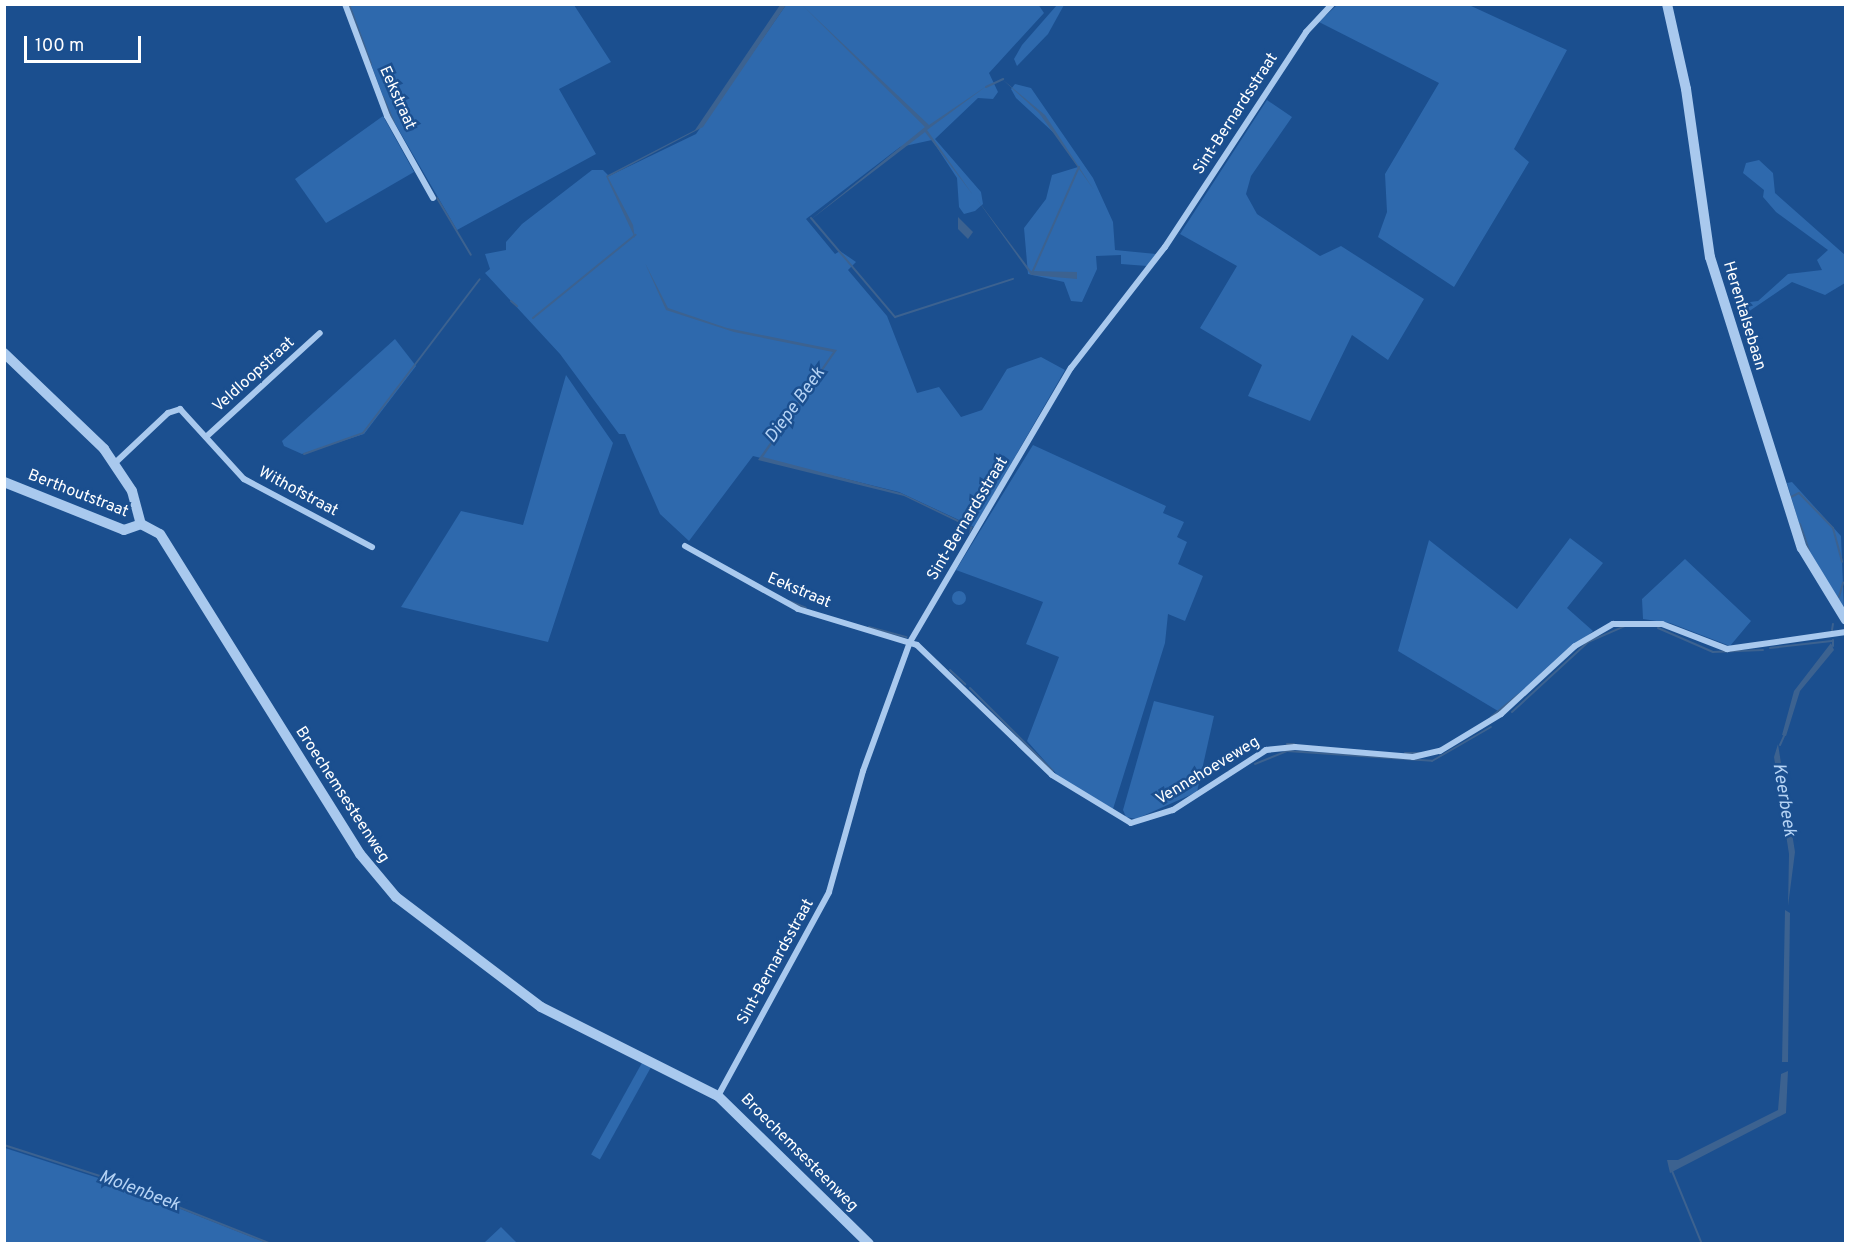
<!DOCTYPE html>
<html>
<head>
<meta charset="utf-8">
<style>
  body { margin:0 }
  #map { position:relative; width:1850px; height:1248px; overflow:hidden; background:#1b4f8f; font-family:Overpass,sans-serif }
  div>[style] { position:absolute }
  .green>* { inset:0; background:#2e69ad; transform-origin:0 0 }
  .round { border-radius:50% }
  .water>* { inset:0; background:#3c6290 }
  .stream>* { height:2px; margin:-1px; padding:0 1px; transform-origin:1px; border-radius:1px; background:#3c6290 }
  .minor>* { height:6px; margin:-3px; padding:0 3px; transform-origin:3px; border-radius:3px; background:#a9c9ee }
  .tertiary>* { height:10px; margin:-5px; padding:0 5px; transform-origin:5px; border-radius:5px; background:#a9c9ee }
  span { translate:-50% -50%; white-space:nowrap; text-align:center; line-height:1.15; -webkit-text-stroke:5px #1b4f8f; paint-order:stroke }
  .street-label { font-size:16px; color:#fff }
  .water-label { font-size:18px; color:#b5d3f5; font-style:italic }
  .frame { position:absolute; inset:0; border:6px solid #fff; pointer-events:none }
  .scale { position:absolute; left:24px; top:36px; width:117px; height:27px; box-sizing:border-box; border:3px solid #fff; border-top:0; padding-left:8px; font-size:18px; line-height:21px; white-space:nowrap; color:#fff; -webkit-text-stroke:4px #1b4f8f; paint-order:stroke }
</style>
</head>
<body>
<div id="map">
  <div class="green">
    <div style="clip-path:polygon(1038px 4px,1044px 13px,989px 73px,998px 92px,993px 99px,978px 98px,935px 139px,981px 192px,983px 204px,975px 211px,964px 214px,959px 207px,957px 178px,932px 140px,900px 147px,806px 219px,835px 254px,840px 251px,856px 262px,848px 270px,887px 316px,917px 393px,939px 387px,961px 417px,982px 410px,1007px 369px,1041px 357px,1065px 370px,978px 521px,974px 527px,899px 492px,753px 456px,689px 541px,660px 514px,625px 434px,619px 434px,560px 354px,485px 273px,490px 269px,485px 254px,506px 250px,506px 242px,522px 224px,592px 170px,603px 170px,609px 176px,696px 134px,786px 5px)"></div>
    <div style="clip-path:polygon(349px 5px,574px 5px,611px 62px,559px 89px,596px 154px,457px 230px,390px 115px)"></div>
    <div style="clip-path:polygon(1057px 5px,1064px 5px,1048px 34px,1017px 66px,1014px 59px,1022px 45px)"></div>
    <div style="clip-path:polygon(1337px 5px,1469px 5px,1567px 50px,1514px 149px,1529px 162px,1454px 287px,1378px 237px,1387px 212px,1385px 174px,1439px 83px,1319px 22px)"></div>
    <div style="clip-path:polygon(1015px 84px,1031px 88px,1093px 178px,1113px 222px,1115px 250px,1156px 254px,1147px 266px,1121px 264px,1121px 255px,1096px 256px,1097px 269px,1082px 302px,1071px 301px,1064px 282px,1028px 274px,1024px 228px,1046px 199px,1052px 175px,1078px 167px,1055px 134px,1016px 98px,1011px 89px)"></div>
    <div style="clip-path:polygon(1267px 100px,1292px 117px,1251px 176px,1246px 194px,1257px 214px,1320px 256px,1341px 246px,1424px 299px,1388px 360px,1352px 335px,1310px 421px,1248px 396px,1262px 365px,1200px 328px,1237px 266px,1180px 234px)"></div>
    <div style="clip-path:polygon(383px 116px,414px 172px,326px 223px,295px 179px)"></div>
    <div style="clip-path:polygon(1759px 160px,1773px 173px,1775px 193px,1845px 255px,1845px 283px,1825px 295px,1792px 282px,1745px 314px,1743px 303px,1758px 301px,1788px 274px,1822px 270px,1817px 260px,1828px 250px,1776px 212px,1763px 197px,1764px 190px,1743px 173px,1746px 163px)"></div>
    <div style="clip-path:polygon(395px 339px,416px 366px,364px 434px,302px 454px,284px 446px,282px 441px)"></div>
    <div style="clip-path:polygon(566px 375px,613px 443px,548px 642px,401px 607px,461px 511px,523px 525px)"></div>
    <div style="clip-path:polygon(1033px 445px,1166px 506px,1163px 513px,1184px 522px,1177px 537px,1187px 542px,1178px 564px,1203px 576px,1185px 621px,1168px 614px,1165px 643px,1113px 809px,1060px 778px,1027px 741px,1059px 657px,1026px 644px,1043px 602px,956px 570px)"></div>
    <div style="clip-path:polygon(1792px 482px,1841px 536px,1844px 610px,1808px 553px,1787px 483px)"></div>
    <div style="clip-path:polygon(1570px 538px,1603px 563px,1567px 608px,1593px 631px,1498px 711px,1398px 651px,1429px 540px,1517px 609px)"></div>
    <div style="clip-path:polygon(1685px 559px,1751px 621px,1730px 646px,1670px 623px,1643px 619px,1642px 599px)"></div>
    <div class="round" style="left:952px;top:591px;width:14px;height:14px"></div>
    <div style="clip-path:polygon(1154px 701px,1214px 716px,1197px 792px,1136px 819px,1126px 817px,1123px 810px)"></div>
    <div style="left:643px;top:1061px;width:10px;height:107px;rotate:29deg"></div>
    <div style="clip-path:polygon(5px 1148px,120px 1185px,267px 1243px,5px 1243px)"></div>
    <div style="clip-path:polygon(501px 1227px,517px 1243px,484px 1243px)"></div>
  </div>
  <div class="water">
    <div style="clip-path:polygon(780px 5px,786px 5px,703px 127px,608px 177px,633px 225px,635px 238px,606px 176px,695px 130px)"></div>
    <div style="clip-path:polygon(802px 5px,929px 125px,988px 85px,927px 130px,973px 195px,925px 132px,809px 221px,925px 127px)"></div>
    <div style="clip-path:polygon(1002px 79px,1045px 115px,1094px 190px,1039px 113px)"></div>
    <div style="clip-path:polygon(976px 198px,1031px 271px,1077px 272px,1077px 279px,1031px 275px)"></div>
    <div style="clip-path:polygon(958px 217px,973px 232px,968px 239px,958px 229px)"></div>
    <div style="clip-path:polygon(645px 263px,668px 308px,727px 328px,837px 350px,763px 457px,901px 493px,973px 527px,969px 535px,970px 528px,904px 496px,758px 460px,833px 352px,734px 332px,666px 310px)"></div>
    <div style="clip-path:polygon(1831px 643px,1834px 650px,1800px 691px,1786px 736px,1782px 735px,1794px 691px)"></div>
    <div style="clip-path:polygon(1778px 744px,1795px 852px,1788px 906px,1789px 854px,1774px 757px)"></div>
    <div style="clip-path:polygon(1785px 910px,1790px 913px,1788px 1062px,1782px 1062px)"></div>
    <div style="clip-path:polygon(1788px 1071px,1786px 1113px,1670px 1173px,1667px 1160px,1678px 1160px,1778px 1110px,1781px 1074px)"></div>
  </div>
  <div class="stream">
    <div style="left:349px;top:4px;width:64px;rotate:69.9deg"></div>
    <div style="left:986px;top:87px;width:19px;rotate:-25deg"></div>
    <div style="left:383px;top:97px;width:28px;rotate:67deg"></div>
    <div style="left:437px;top:198px;width:66px;rotate:59.2deg"></div>
    <div style="left:811px;top:218px;width:130px;rotate:49.7deg"></div>
    <div style="left:895px;top:317px;width:124px;rotate:-17.9deg"></div>
    <div style="left:1032px;top:273px;width:116px;rotate:-66.1deg"></div>
    <div style="left:511px;top:301px;width:8px;rotate:40deg"></div>
    <div style="left:533px;top:318px;width:132px;rotate:-39.1deg"></div>
    <div style="left:304px;top:454px;width:63px;rotate:-19.6deg"></div>
    <div style="left:363px;top:433px;width:193px;rotate:-52.8deg"></div>
    <div style="left:1791px;top:497px;width:9px;rotate:-27deg"></div>
    <div style="left:1799px;top:493px;width:49px;rotate:45.8deg"></div>
    <div style="left:1833px;top:528px;width:35px;rotate:75deg"></div>
    <div style="left:1800px;top:524px;width:28px;rotate:71deg"></div>
    <div style="left:1839px;top:597px;width:15px;rotate:-74deg"></div>
    <div style="left:789px;top:601px;width:18px;rotate:22deg"></div>
    <div style="left:869px;top:627px;width:39px;rotate:15deg"></div>
    <div style="left:1658px;top:628px;width:60px;rotate:23.6deg"></div>
    <div style="left:1713px;top:652px;width:50px;rotate:-2.3deg"></div>
    <div style="left:1832px;top:630px;width:6px;rotate:-81deg"></div>
    <div style="left:1833px;top:646px;width:6px;rotate:-90deg"></div>
    <div style="left:1770px;top:648px;width:62px;rotate:-6.4deg"></div>
    <div style="left:950px;top:670px;width:21px;rotate:43deg"></div>
    <div style="left:970px;top:688px;width:117px;rotate:45deg"></div>
    <div style="left:1512px;top:712px;width:103px;rotate:-42.6deg"></div>
    <div style="left:1588px;top:642px;width:40px;rotate:-23.4deg"></div>
    <div style="left:1491px;top:717px;width:36px;rotate:-39deg"></div>
    <div style="left:1287px;top:744px;width:7px"></div>
    <div style="left:1780px;top:745px;width:12px;rotate:-66deg"></div>
    <div style="left:1405px;top:753px;width:15px"></div>
    <div style="left:1255px;top:764px;width:35px;rotate:-22deg"></div>
    <div style="left:1287px;top:751px;width:145px;rotate:3.9deg"></div>
    <div style="left:1432px;top:761px;width:68px;rotate:-30deg"></div>
    <div style="left:4px;top:1145px;width:104px;rotate:17.9deg"></div>
    <div style="left:103px;top:1177px;width:181px;rotate:21.7deg"></div>
    <div style="left:1672px;top:1171px;width:79px;rotate:67.7deg"></div>
  </div>
  <div class="minor">
    <div style="left:345px;top:4px;width:120px;rotate:69.4deg"></div>
    <div style="left:387px;top:116px;width:94px;rotate:60.7deg"></div>
    <div style="left:206px;top:437px;width:154px;rotate:-42.4deg"></div>
    <div style="left:115px;top:463px;width:73px;rotate:-43.3deg"></div>
    <div style="left:168px;top:413px;width:13px;rotate:-18deg"></div>
    <div style="left:180px;top:409px;width:95px;rotate:47.6deg"></div>
    <div style="left:244px;top:479px;width:145px;rotate:28deg"></div>
    <div style="left:685px;top:546px;width:129px;rotate:29.1deg"></div>
    <div style="left:798px;top:609px;width:124px;rotate:16.8deg"></div>
    <div style="left:917px;top:645px;width:187px;rotate:43.9deg"></div>
    <div style="left:1052px;top:775px;width:92px;rotate:31.3deg"></div>
    <div style="left:1131px;top:823px;width:44px;rotate:-17.2deg"></div>
    <div style="left:1173px;top:810px;width:111px;rotate:-32.8deg"></div>
    <div style="left:1266px;top:750px;width:29px;rotate:-6deg"></div>
    <div style="left:1295px;top:747px;width:118px;rotate:4.8deg"></div>
    <div style="left:1413px;top:757px;width:28px;rotate:-13deg"></div>
    <div style="left:1440px;top:751px;width:71px;rotate:-31.2deg"></div>
    <div style="left:1501px;top:714px;width:100px;rotate:-42.6deg"></div>
    <div style="left:1575px;top:646px;width:44px;rotate:-30.1deg"></div>
    <div style="left:1613px;top:624px;width:49px"></div>
    <div style="left:1662px;top:624px;width:70px;rotate:21deg"></div>
    <div style="left:1727px;top:649px;width:120px;rotate:-8.1deg"></div>
    <div style="left:718px;top:1096px;width:232px;rotate:-61.4deg"></div>
    <div style="left:829px;top:892px;width:126px;rotate:-74.3deg"></div>
    <div style="left:863px;top:771px;width:137px;rotate:-70deg"></div>
    <div style="left:910px;top:642px;width:318px;rotate:-59.6deg"></div>
    <div style="left:1071px;top:368px;width:153px;rotate:-52.2deg"></div>
    <div style="left:1165px;top:247px;width:257px;rotate:-56.7deg"></div>
    <div style="left:1306px;top:32px;width:38px;rotate:-47deg"></div>
  </div>
  <div class="tertiary">
    <div style="left:1667px;top:4px;width:87px;rotate:77.4deg"></div>
    <div style="left:1686px;top:89px;width:170px;rotate:81.9deg"></div>
    <div style="left:1710px;top:257px;width:305px;rotate:72.5deg"></div>
    <div style="left:1802px;top:548px;width:84px;rotate:58.6deg"></div>
    <div style="left:4px;top:353px;width:139px;rotate:43.8deg"></div>
    <div style="left:104px;top:449px;width:50px;rotate:56.3deg"></div>
    <div style="left:132px;top:491px;width:34px;rotate:75deg"></div>
    <div style="left:4px;top:482px;width:129px;rotate:21.8deg"></div>
    <div style="left:124px;top:530px;width:18px;rotate:-19deg"></div>
    <div style="left:141px;top:524px;width:21px;rotate:28deg"></div>
    <div style="left:160px;top:534px;width:377px;rotate:58deg"></div>
    <div style="left:360px;top:854px;width:56px;rotate:50.1deg"></div>
    <div style="left:396px;top:897px;width:182px;rotate:37.2deg"></div>
    <div style="left:541px;top:1007px;width:198px;rotate:26.7deg"></div>
    <div style="left:718px;top:1096px;width:211px;rotate:44.4deg"></div>
  </div>
  <div class="street-label">
    <span style="left:397px;top:98px;rotate:66deg">Eekstraat</span>
    <span style="left:1236px;top:114px;rotate:-57deg">Sint-Bernardsstraat</span>
    <span style="left:1744px;top:316px;rotate:73deg">Herentalsebaan</span>
    <span style="left:254px;top:375px;rotate:-42deg">Veldloopstraat</span>
    <span style="left:298px;top:492px;rotate:28deg">Withofstraat</span>
    <span style="left:78px;top:494px;rotate:21deg">Berthoutstraat</span>
    <span style="left:968px;top:519px;rotate:-59deg">Sint-Bernardsstraat</span>
    <span style="left:799px;top:591px;rotate:23deg">Eekstraat</span>
    <span style="left:1208px;top:771px;rotate:-31deg">Vennehoeveweg</span>
    <span style="left:342px;top:795px;rotate:57deg">Broechemsesteenweg</span>
    <span style="left:776px;top:962px;rotate:-61deg">Sint-Bernardsstraat</span>
    <span style="left:799px;top:1153px;rotate:45deg">Broechemsesteenweg</span>
  </div>
  <div class="water-label">
    <span style="left:796px;top:406px;rotate:-54deg">Diepe Beek</span>
    <span style="left:1783px;top:800px;rotate:81deg">Keerbeek</span>
    <span style="left:139px;top:1192px;rotate:21deg">Molenbeek</span>
  </div>
  <div class="frame"></div>
  <div class="scale">100 m</div>
</div>
</body>
</html>
